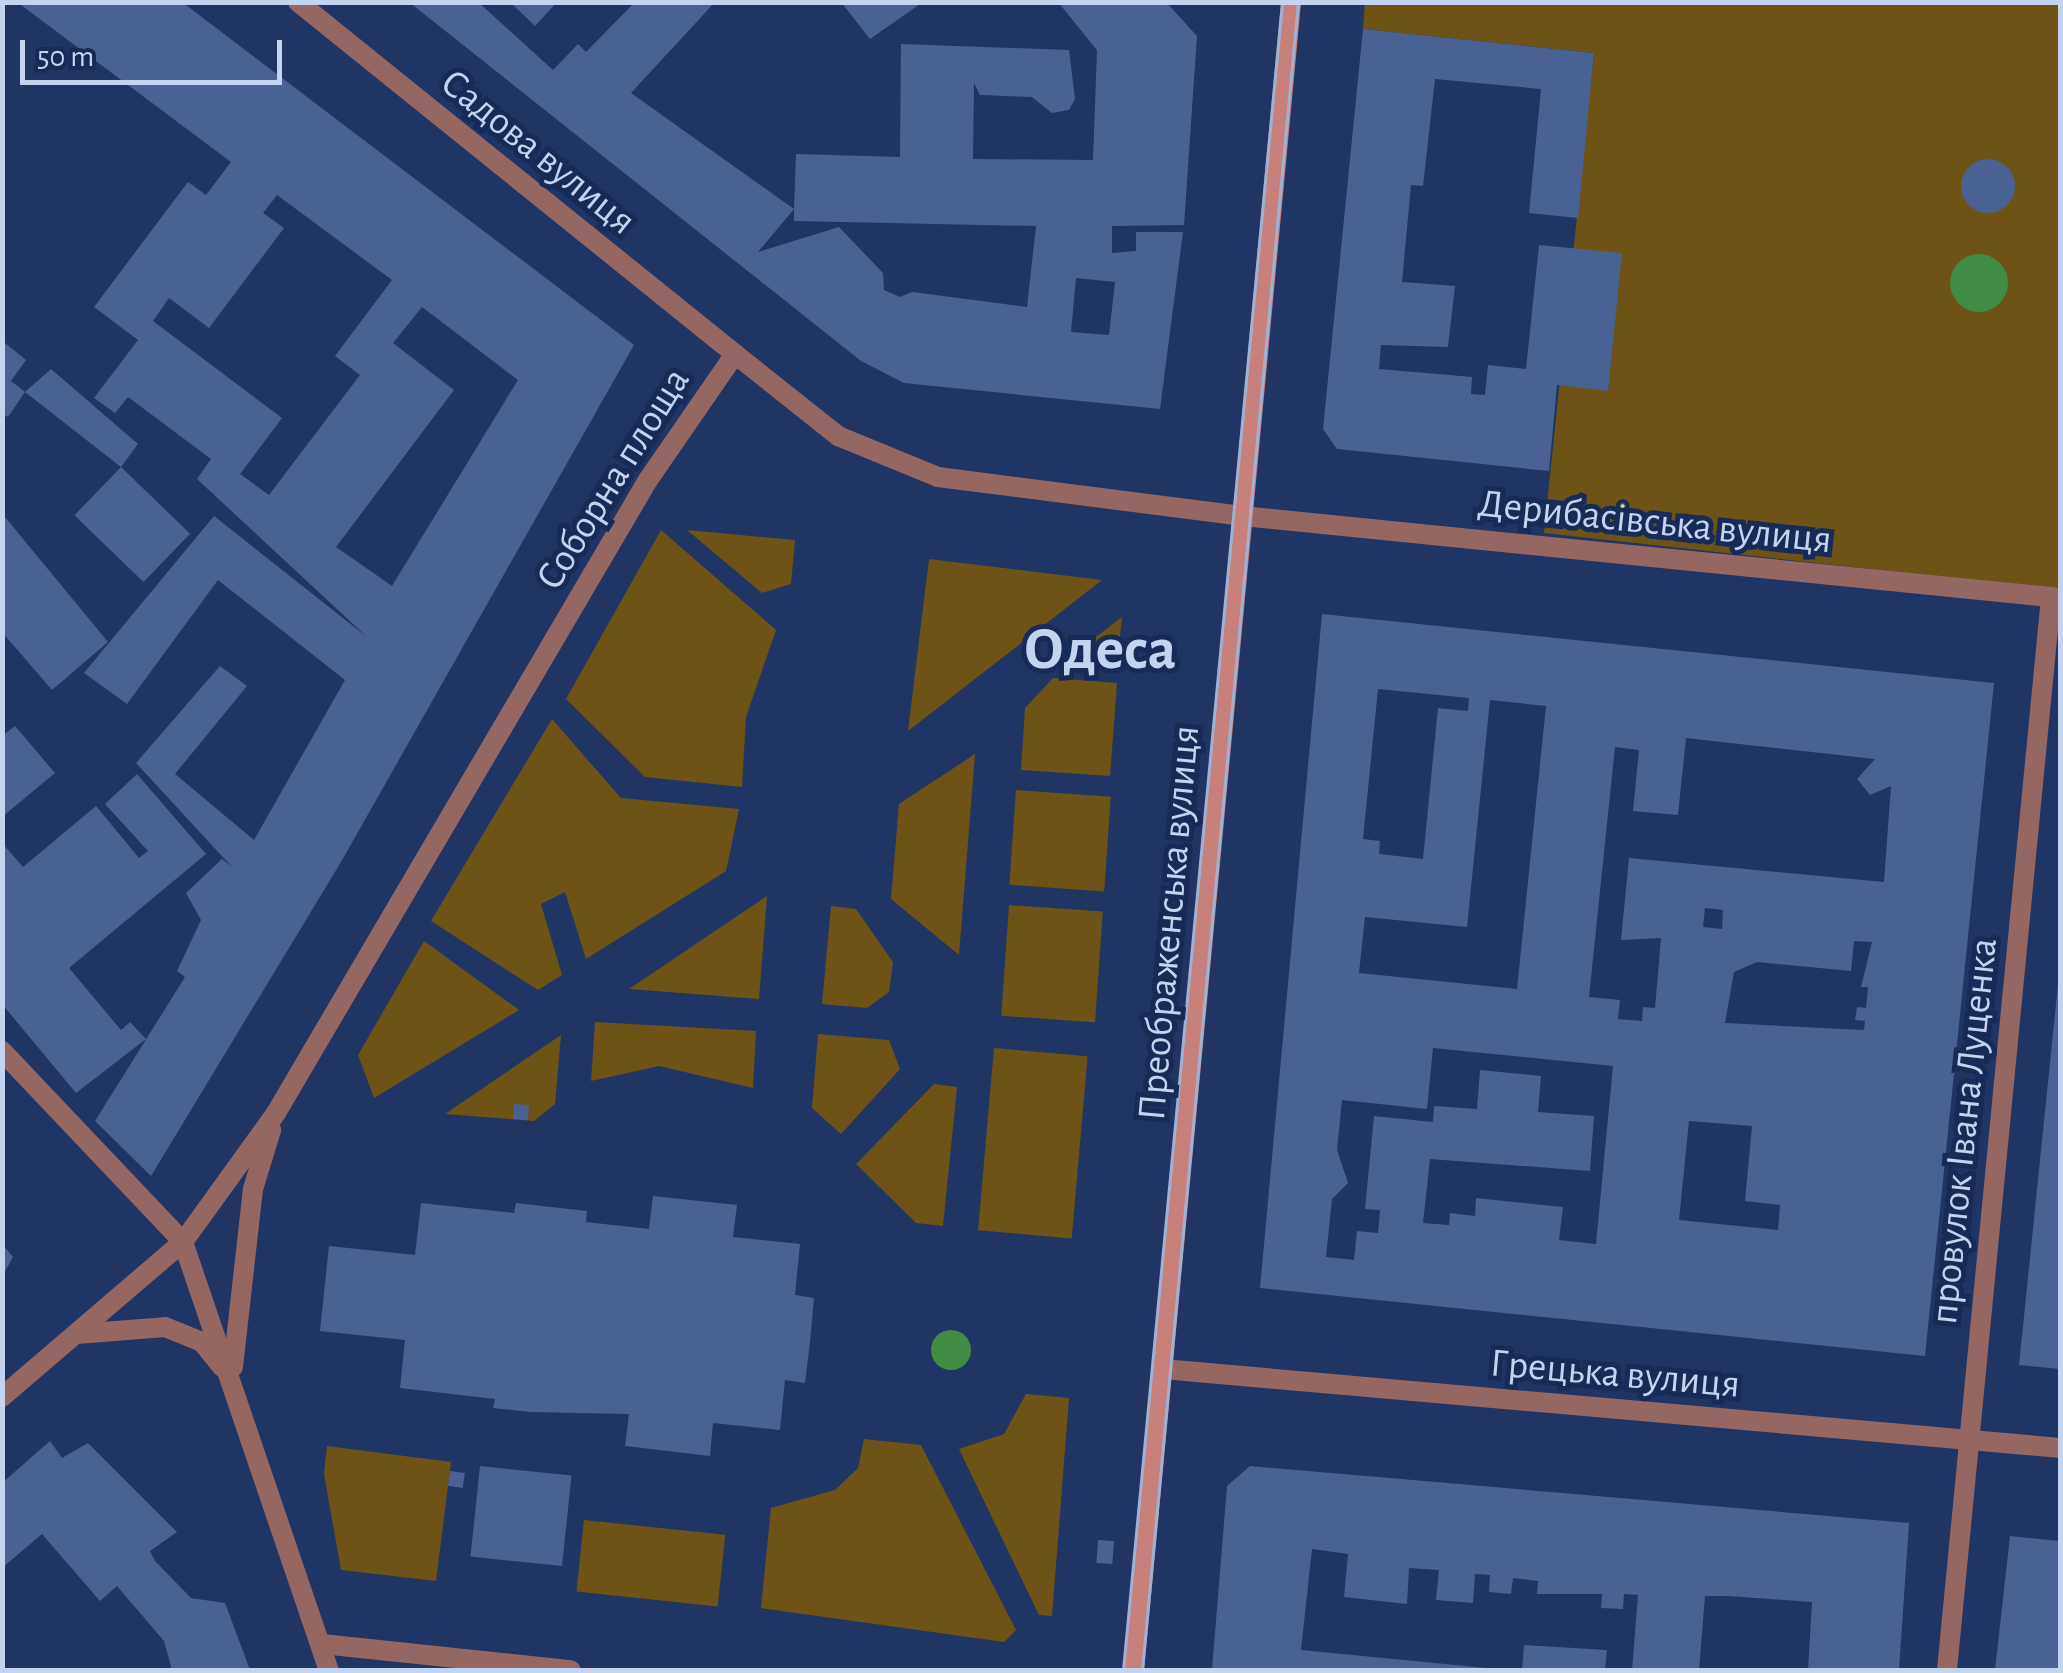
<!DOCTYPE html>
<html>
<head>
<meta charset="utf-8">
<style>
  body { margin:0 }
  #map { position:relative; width:2063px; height:1673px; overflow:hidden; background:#213564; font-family:"Alegreya Sans",sans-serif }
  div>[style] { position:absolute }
  .green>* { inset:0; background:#6d5316; transform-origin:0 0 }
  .water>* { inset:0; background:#408c45 }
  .round { border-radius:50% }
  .building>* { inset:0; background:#4a6194; transform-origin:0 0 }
  .pedestrian>* { height:20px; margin:-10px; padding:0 10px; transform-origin:10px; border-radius:10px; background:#946763 }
  .minor>* { height:20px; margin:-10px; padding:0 10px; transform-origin:10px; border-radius:10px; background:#946763 }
  .tertiary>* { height:20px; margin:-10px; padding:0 10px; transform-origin:10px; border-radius:10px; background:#946763 }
  .secondary>* { height:20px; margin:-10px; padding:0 10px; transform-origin:10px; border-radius:10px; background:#c7807b }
  .tram>* { height:2.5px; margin:-1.25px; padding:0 1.25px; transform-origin:1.25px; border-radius:1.25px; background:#a1b1d1 }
  span { translate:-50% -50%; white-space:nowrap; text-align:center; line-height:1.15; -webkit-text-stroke:10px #172a58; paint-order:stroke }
  .street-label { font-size:40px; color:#c4d3ef }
  .town-label { font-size:60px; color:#c4d3ef; font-weight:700 }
  .frame { position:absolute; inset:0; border:5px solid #c4d3ef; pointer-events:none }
  .scale { position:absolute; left:20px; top:40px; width:262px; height:45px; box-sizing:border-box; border:5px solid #c4d3ef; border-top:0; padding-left:12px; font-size:30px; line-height:35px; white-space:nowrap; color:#c4d3ef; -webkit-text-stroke:8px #172a58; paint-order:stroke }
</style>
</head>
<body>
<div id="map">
  <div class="green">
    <div style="clip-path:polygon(1365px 2px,2060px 3px,2060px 590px,1544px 533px,1594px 53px,1363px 29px)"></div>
    <div style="clip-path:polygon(661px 530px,776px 630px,746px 717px,742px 787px,645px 777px,566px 699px)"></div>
    <div style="clip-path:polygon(687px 530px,795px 540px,791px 584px,762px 593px)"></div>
    <div style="clip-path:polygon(929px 559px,1102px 580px,908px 731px)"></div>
    <div style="clip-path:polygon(1122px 617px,1117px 666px,1071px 662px,1073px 642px,1092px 640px)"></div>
    <div style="clip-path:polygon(1053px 678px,1117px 683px,1110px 776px,1021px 770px,1025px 708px)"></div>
    <div style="clip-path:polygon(552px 719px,621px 798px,739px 809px,726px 871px,586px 959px,565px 892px,541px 904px,562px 975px,538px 990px,431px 921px)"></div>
    <div style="clip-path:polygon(975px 754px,959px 955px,891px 899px,899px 804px)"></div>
    <div style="left:1016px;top:790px;width:95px;height:95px;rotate:4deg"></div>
    <div style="clip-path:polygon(767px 896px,759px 999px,629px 989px)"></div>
    <div style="left:1009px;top:905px;width:94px;height:111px;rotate:4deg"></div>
    <div style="clip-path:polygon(831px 906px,856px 909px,893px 962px,889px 992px,867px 1008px,822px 1004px)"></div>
    <div style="clip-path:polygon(424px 941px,519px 1010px,374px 1098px,358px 1055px)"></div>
    <div style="clip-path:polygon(595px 1022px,756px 1031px,753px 1088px,659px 1066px,591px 1081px)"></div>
    <div style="clip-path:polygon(818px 1034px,889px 1040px,900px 1069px,841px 1134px,812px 1108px)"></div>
    <div style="clip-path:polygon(561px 1035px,555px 1104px,534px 1121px,445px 1114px)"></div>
    <div style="left:994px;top:1048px;width:94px;height:183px;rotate:5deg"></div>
    <div style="clip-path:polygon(934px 1084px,957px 1087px,943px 1226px,916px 1223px,856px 1164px)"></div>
    <div style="clip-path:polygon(1026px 1394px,1069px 1398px,1052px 1616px,1039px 1615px,959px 1449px,1004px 1434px)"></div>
    <div style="clip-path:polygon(864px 1439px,921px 1445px,1016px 1630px,1004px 1642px,761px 1608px,771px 1508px,835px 1490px,858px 1468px)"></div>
    <div style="clip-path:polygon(327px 1446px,451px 1462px,436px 1581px,341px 1570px,324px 1474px)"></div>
    <div style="left:584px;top:1520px;width:142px;height:72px;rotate:6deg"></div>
  </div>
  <div class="water">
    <div class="round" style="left:1950px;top:254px;width:58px;height:58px"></div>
    <div class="round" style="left:931px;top:1330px;width:40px;height:40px"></div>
  </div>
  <div class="building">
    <div style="clip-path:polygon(evenodd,17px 2px,182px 2px,634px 345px,341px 862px,151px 1176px,95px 1121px,185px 977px,177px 971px,201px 920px,186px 893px,222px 859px,232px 867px,136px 763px,220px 666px,247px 686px,175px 774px,254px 840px,345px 680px,218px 580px,127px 704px,84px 673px,214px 516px,367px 637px,197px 479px,211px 459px,128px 397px,115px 413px,94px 398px,138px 340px,94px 307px,188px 182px,206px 195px,231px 162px,17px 2px,277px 195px,392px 280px,335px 356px,360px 375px,269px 495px,240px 474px,282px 418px,153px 321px,169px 298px,209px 328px,284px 228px,263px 213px,277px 195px,17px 2px,422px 307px,518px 380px,392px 586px,336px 547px,454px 390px,393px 343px,422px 307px)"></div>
    <div style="clip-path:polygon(evenodd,409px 2px,478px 2px,553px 70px,578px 44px,586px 52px,635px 2px,715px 2px,631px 93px,794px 209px,796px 154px,900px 157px,901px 44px,1069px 50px,1075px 99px,1069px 110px,1052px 113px,1032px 97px,980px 95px,974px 83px,973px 159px,1093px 160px,1097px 50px,1058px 2px,1166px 2px,1197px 36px,1184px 225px,1112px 226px,1112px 253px,1136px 251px,1136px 232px,1183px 232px,1160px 409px,904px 383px,861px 361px,409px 2px,794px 209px,794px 221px,1036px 226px,1027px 307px,912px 292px,900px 297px,884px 290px,883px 273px,839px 227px,758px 252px,794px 209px,409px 2px,1076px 278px,1115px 282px,1109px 335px,1071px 332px,1076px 278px)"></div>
    <div style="clip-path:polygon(510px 2px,557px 2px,535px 26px)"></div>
    <div style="clip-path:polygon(841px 2px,923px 2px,870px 39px)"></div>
    <div style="clip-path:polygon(1363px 29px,1594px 53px,1578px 218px,1529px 213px,1541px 89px,1435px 79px,1423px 186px,1411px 185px,1402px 282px,1455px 286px,1448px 347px,1381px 345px,1379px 369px,1472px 377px,1471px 394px,1485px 395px,1488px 365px,1526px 369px,1539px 245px,1622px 253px,1608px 391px,1557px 385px,1549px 471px,1337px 449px,1323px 429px)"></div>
    <div class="round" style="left:1961px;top:159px;width:54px;height:54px"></div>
    <div style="clip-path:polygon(5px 343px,26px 360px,11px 381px,25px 392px,51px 369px,138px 444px,121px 467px,25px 392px,8px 417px,2px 413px)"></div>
    <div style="left:121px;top:467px;width:96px;height:67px;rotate:44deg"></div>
    <div style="clip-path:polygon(5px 517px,108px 642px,52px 690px,2px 632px)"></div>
    <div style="clip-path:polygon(evenodd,1322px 614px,1994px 683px,1925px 1356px,1260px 1288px,1322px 614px,1378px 689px,1469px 698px,1468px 711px,1438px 708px,1423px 859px,1379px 854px,1380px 841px,1363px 839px,1378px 689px,1322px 614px,1490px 700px,1546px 706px,1517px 989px,1359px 973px,1365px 917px,1467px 927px,1490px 700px,1322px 614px,1686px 738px,1875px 759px,1857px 779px,1870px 795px,1891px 786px,1884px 882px,1629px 858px,1621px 940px,1661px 938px,1655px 1008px,1643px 1007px,1642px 1021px,1618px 1019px,1620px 1000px,1589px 997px,1615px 747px,1639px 750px,1633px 811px,1678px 815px,1686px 738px,1322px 614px,1705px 908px,1723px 910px,1722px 929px,1703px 927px,1705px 908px,1322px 614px,1854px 941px,1872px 942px,1861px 987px,1868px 987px,1866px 1008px,1857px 1007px,1855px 1020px,1865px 1021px,1864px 1030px,1725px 1023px,1734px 972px,1757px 962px,1851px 971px,1854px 941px,1322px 614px,1433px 1048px,1613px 1066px,1596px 1244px,1559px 1240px,1563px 1207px,1476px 1198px,1475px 1216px,1450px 1213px,1449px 1225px,1423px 1223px,1430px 1159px,1590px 1171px,1594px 1116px,1538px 1112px,1541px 1076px,1480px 1070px,1477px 1109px,1434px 1106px,1433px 1122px,1374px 1116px,1365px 1209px,1380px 1210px,1378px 1233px,1357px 1231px,1354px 1260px,1326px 1257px,1332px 1199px,1348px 1183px,1337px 1150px,1342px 1100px,1427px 1109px,1433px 1048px,1322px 614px,1689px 1121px,1752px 1126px,1745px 1201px,1780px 1205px,1778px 1230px,1679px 1220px,1689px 1121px)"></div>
    <div style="clip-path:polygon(15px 726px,55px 773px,2px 817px,2px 736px)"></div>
    <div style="clip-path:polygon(137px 774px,206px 854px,69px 968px,121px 1030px,130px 1022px,146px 1039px,76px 1093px,2px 1004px,2px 843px,23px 867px,96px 806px,139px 858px,148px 851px,105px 804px)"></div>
    <div style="clip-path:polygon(2060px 965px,2060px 1369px,2019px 1365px)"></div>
    <div style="left:514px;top:1104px;width:15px;height:15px;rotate:4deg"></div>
    <div style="clip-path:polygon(653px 1196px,737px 1205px,733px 1237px,800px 1244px,795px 1295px,814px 1298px,810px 1342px,805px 1383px,785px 1380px,780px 1430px,713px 1423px,710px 1456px,625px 1446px,629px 1414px,530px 1412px,493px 1408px,495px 1399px,400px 1388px,405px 1340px,320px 1331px,329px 1246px,415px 1255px,421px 1203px,514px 1213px,516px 1203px,551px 1207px,587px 1211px,586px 1222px,649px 1229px)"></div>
    <div style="clip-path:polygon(2px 1244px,13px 1257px,2px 1277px)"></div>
    <div style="clip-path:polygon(50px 1441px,62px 1458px,88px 1443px,177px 1532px,150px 1551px,155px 1561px,191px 1598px,225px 1603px,250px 1670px,172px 1670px,164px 1641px,117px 1586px,100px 1601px,42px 1534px,2px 1568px,2px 1483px)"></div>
    <div style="left:480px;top:1466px;width:92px;height:91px;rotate:6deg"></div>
    <div style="clip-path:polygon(1250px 1466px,1909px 1523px,1899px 1670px,1808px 1670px,1812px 1602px,1728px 1596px,1705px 1596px,1699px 1670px,1632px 1670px,1638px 1595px,1624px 1594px,1623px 1609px,1601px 1608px,1602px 1594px,1537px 1594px,1538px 1581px,1513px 1578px,1511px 1594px,1489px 1592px,1490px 1575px,1475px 1574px,1473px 1603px,1436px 1600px,1439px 1570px,1409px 1568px,1407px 1604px,1344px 1597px,1348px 1554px,1312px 1549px,1301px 1650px,1507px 1670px,1212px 1670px,1227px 1486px)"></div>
    <div style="left:450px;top:1471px;width:15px;height:15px;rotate:8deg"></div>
    <div style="clip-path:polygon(2010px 1536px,2060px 1541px,2060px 1670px,1995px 1670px)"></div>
    <div style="left:1098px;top:1540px;width:16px;height:23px;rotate:4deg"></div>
    <div style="clip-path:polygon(1524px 1645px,1607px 1650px,1605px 1670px,1522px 1670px)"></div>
  </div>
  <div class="pedestrian">
    <div style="left:1242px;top:516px;width:822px;rotate:5.72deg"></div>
  </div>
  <div class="minor">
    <div style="left:298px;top:2px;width:561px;rotate:38.85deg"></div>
    <div style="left:2px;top:1051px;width:263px;rotate:46.5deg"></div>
    <div style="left:1163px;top:1369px;width:900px;rotate:5.03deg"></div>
    <div style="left:1947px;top:1670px;width:1078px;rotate:-84.46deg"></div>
  </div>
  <div class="tertiary">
    <div style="left:183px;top:1242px;width:452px;rotate:71.2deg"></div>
    <div style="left:77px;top:1334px;width:88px;rotate:-4.5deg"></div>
    <div style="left:165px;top:1327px;width:40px;rotate:22deg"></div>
    <div style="left:202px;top:1342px;width:32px;rotate:51deg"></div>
    <div style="left:233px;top:1367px;width:179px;rotate:-83.6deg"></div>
    <div style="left:253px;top:1189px;width:62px;rotate:-73deg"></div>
    <div style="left:2px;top:1397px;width:238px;rotate:-40.6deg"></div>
    <div style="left:183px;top:1242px;width:159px;rotate:-54.2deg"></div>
    <div style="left:276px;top:1113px;width:734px;rotate:-59.56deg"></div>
    <div style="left:648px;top:480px;width:153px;rotate:-55.4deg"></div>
    <div style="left:735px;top:354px;width:132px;rotate:38.5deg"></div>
    <div style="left:838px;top:436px;width:108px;rotate:22.3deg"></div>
    <div style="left:938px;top:477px;width:306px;rotate:7.3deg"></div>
    <div style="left:322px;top:1644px;width:250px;rotate:6deg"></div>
  </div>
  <div class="secondary">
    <div style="left:1134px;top:1670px;width:1675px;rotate:-84.62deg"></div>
  </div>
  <div class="tram">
    <div style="left:1123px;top:1670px;width:1676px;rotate:-84.55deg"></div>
    <div style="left:1142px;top:1670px;width:1675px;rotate:-84.66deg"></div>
  </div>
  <div class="street-label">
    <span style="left:538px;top:152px;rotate:39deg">Садова вулиця</span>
    <span style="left:613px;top:479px;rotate:-58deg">Соборна площа</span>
    <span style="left:1655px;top:522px;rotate:6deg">Дерибасівська вулиця</span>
    <span style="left:1169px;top:923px;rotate:-85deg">Преображенська вулиця</span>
    <span style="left:1964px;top:1131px;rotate:-84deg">провулок Івана Луценка</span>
    <span style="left:1615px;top:1374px;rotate:5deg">Грецька вулиця</span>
  </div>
  <div class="town-label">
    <span style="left:1100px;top:650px">Одеса</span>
  </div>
  <div class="frame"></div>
  <div class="scale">50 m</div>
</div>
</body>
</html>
